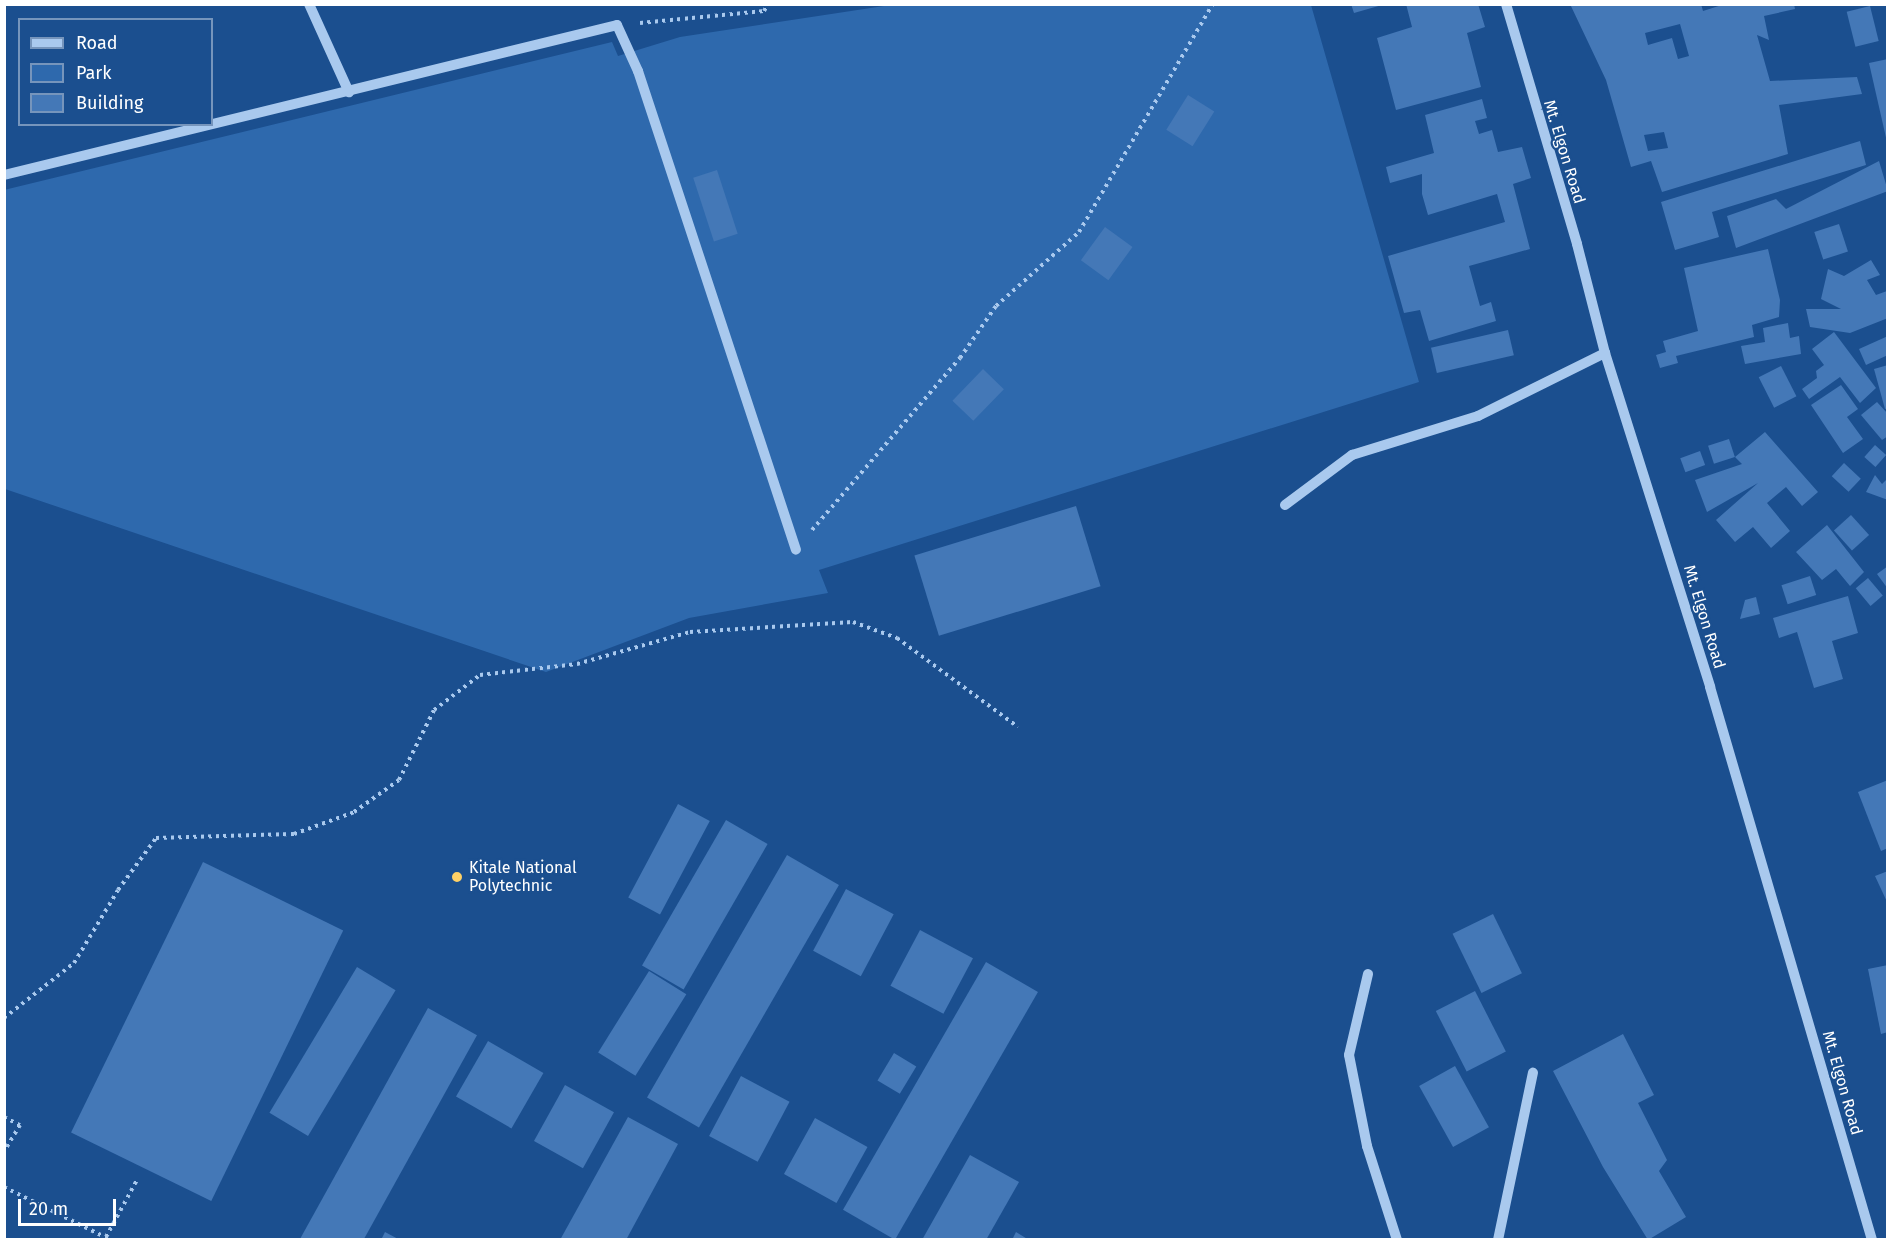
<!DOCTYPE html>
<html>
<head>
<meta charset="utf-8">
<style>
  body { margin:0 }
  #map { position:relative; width:1892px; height:1244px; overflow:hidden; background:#1b4f8f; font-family:"Fira Sans",sans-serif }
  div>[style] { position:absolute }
  .green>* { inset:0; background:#2e69ad }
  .building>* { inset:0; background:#4478b7; transform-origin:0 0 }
  .path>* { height:4px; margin-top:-2px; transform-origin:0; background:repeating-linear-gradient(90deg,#a9c9ee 0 3px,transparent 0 7.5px) }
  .minor>* { height:10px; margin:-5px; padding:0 5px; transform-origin:5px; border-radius:5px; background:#a9c9ee }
  .dots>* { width:16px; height:16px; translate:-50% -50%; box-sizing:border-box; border:3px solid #1b4f8f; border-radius:50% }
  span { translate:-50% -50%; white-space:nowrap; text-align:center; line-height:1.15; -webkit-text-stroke:4.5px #1b4f8f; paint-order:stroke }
  .street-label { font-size:16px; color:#fff }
  .poi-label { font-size:16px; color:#fff }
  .left { translate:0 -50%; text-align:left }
  .frame { position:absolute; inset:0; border:6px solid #fff; pointer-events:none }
  .legend { position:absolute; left:18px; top:18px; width:195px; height:108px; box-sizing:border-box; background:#1b4f8f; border:2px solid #7695bc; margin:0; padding:8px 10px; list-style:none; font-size:18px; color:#fff }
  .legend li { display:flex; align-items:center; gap:12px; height:30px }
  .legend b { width:30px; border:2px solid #7695bc }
  .scale { position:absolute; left:18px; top:1199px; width:98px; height:27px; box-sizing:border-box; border:3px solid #fff; border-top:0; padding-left:8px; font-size:18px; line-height:21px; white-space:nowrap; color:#fff; -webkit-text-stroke:4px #1b4f8f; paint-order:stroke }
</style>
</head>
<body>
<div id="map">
  <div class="green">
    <div style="clip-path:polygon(897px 4px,1311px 5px,1419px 382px,819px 570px,828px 593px,689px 618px,546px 672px,5px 489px,4px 190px,612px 42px,618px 56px,680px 37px)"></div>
  </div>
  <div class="building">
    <div style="clip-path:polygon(1351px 4px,1382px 4px,1382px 5px,1354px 13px)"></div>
    <div style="clip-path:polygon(1406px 4px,1478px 4px,1485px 27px,1467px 33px,1481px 87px,1396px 110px,1377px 38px,1412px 27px)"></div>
    <div style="clip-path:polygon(evenodd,1570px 4px,1701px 4px,1703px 11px,1725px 4px,1794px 4px,1795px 9px,1764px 16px,1769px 40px,1757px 35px,1770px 81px,1857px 77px,1862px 94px,1779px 105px,1788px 154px,1662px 192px,1651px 161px,1631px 167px,1606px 80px,1570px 4px,1680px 24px,1689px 56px,1678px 59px,1672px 38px,1648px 45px,1645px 33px,1680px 24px,1570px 4px,1664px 132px,1668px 148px,1648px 151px,1644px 135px,1664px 132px)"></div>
    <div style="left:1870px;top:6px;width:36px;height:24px;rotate:76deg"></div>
    <div style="clip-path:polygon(1888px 59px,1888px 141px,1887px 142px,1869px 63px)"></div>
    <div style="left:1188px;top:95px;width:31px;height:41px;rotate:32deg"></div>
    <div style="clip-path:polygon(1482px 99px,1487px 118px,1475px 121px,1479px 134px,1492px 130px,1498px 152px,1522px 147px,1531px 178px,1513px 184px,1530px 249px,1469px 266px,1480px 306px,1491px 302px,1496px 321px,1429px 341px,1420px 310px,1404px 313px,1388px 256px,1505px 222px,1497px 194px,1428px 215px,1422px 194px,1422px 174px,1390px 183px,1386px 167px,1434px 153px,1425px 115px)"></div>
    <div style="clip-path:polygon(1860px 141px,1866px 165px,1712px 212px,1719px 237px,1675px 250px,1661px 202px)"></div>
    <div style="clip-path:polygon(1879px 161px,1888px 191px,1736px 248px,1727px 216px,1776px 199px,1786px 209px)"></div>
    <div style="left:717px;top:170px;width:67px;height:25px;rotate:72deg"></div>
    <div style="left:1839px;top:224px;width:29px;height:26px;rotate:72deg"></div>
    <div style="left:1105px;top:227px;width:34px;height:41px;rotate:36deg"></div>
    <div style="clip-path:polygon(1768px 249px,1780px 300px,1779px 317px,1752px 325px,1754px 337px,1676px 356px,1678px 363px,1660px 368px,1656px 355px,1666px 352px,1663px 341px,1698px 331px,1684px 268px)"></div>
    <div style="clip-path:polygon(1871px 260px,1880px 275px,1867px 280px,1876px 295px,1887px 291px,1888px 318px,1850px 333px,1810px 327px,1806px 309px,1841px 309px,1821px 299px,1828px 269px,1844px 276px)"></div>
    <div style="clip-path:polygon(1788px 323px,1790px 338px,1799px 336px,1801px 354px,1745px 364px,1741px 346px,1765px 342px,1763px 328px)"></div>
    <div style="left:1508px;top:330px;width:26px;height:79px;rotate:77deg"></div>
    <div style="clip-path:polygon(1834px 332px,1876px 388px,1860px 403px,1840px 377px,1809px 399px,1802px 389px,1817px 378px,1816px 371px,1824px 365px,1812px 349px)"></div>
    <div style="clip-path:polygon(1888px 336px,1888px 355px,1866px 365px,1859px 349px)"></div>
    <div style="clip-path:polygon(1888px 365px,1888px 408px,1885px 409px,1874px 369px)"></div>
    <div style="left:1781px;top:366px;width:34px;height:25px;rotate:63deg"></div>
    <div style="left:983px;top:369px;width:29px;height:44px;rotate:44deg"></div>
    <div style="clip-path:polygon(1841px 385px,1858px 409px,1847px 417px,1863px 439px,1843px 453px,1811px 405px)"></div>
    <div style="clip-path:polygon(1877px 402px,1888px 414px,1888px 436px,1882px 440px,1861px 415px)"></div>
    <div style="clip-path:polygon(1765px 432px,1818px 492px,1802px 506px,1786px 487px,1767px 503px,1790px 531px,1771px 548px,1753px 527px,1735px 542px,1716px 520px,1758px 483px,1707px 512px,1695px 480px,1742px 464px,1735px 457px)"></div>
    <div style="left:1729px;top:439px;width:19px;height:22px;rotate:72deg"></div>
    <div style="left:1875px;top:445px;width:15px;height:16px;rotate:42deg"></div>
    <div style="left:1700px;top:451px;width:15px;height:21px;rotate:70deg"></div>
    <div style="left:1844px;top:463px;width:23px;height:18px;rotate:43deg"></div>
    <div style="clip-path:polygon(1875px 475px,1882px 484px,1888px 478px,1888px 500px,1866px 492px)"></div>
    <div style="left:1076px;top:506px;width:84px;height:169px;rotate:73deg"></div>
    <div style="left:1851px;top:515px;width:27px;height:23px;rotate:48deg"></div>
    <div style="clip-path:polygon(1827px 525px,1864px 572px,1850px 586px,1836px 569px,1822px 580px,1796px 552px)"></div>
    <div style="clip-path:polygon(1888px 566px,1888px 589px,1877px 574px)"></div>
    <div style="left:1810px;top:576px;width:20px;height:30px;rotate:72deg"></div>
    <div style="left:1868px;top:578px;width:23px;height:16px;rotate:50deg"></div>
    <div style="clip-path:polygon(1848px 596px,1858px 633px,1832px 641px,1843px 679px,1814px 688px,1797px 632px,1779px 638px,1773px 618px)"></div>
    <div style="clip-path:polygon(1756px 597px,1760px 614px,1740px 619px,1745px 600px)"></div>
    <div style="clip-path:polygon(1888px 780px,1888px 848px,1881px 851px,1858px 792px)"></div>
    <div style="left:678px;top:804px;width:36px;height:106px;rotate:28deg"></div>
    <div style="left:726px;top:820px;width:48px;height:168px;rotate:30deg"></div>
    <div style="left:787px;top:855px;width:60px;height:280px;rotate:30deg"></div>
    <div style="left:203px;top:862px;width:156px;height:301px;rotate:26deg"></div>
    <div style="clip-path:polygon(1888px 871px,1888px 904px,1875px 876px)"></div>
    <div style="left:846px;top:889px;width:54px;height:70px;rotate:28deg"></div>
    <div style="left:1493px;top:914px;width:66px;height:45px;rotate:64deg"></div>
    <div style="left:920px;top:930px;width:60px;height:63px;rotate:28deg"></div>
    <div style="left:986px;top:962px;width:60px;height:286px;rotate:30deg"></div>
    <div style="clip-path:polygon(1888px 965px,1888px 1032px,1881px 1034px,1868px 969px)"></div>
    <div style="left:357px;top:967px;width:45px;height:170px;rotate:31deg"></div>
    <div style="left:649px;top:971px;width:44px;height:96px;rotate:32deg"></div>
    <div style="left:1475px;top:991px;width:68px;height:44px;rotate:63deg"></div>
    <div style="left:428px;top:1008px;width:56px;height:264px;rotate:29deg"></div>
    <div style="clip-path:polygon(1623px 1034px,1654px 1095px,1638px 1103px,1667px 1160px,1659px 1171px,1686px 1217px,1648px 1240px,1603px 1167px,1553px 1071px)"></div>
    <div style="left:488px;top:1041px;width:64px;height:64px;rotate:30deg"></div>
    <div style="left:894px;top:1053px;width:26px;height:32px;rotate:31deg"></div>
    <div style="left:1455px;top:1066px;width:70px;height:41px;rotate:61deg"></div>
    <div style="left:741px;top:1076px;width:55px;height:68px;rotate:28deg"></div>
    <div style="left:565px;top:1085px;width:56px;height:64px;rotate:29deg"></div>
    <div style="clip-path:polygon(628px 1117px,678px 1144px,626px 1240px,560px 1240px)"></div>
    <div style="left:815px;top:1118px;width:60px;height:64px;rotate:29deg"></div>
    <div style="clip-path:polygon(970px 1155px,1019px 1182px,986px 1240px,922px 1240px)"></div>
    <div style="clip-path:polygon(385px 1232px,400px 1240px,381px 1240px)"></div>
    <div style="clip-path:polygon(1016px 1232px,1029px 1240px,1012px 1240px)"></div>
  </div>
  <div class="path">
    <div style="left:640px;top:23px;width:125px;rotate:-5.5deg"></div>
    <div style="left:764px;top:11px;width:8px;rotate:-60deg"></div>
    <div style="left:812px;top:530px;width:227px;rotate:-49.3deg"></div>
    <div style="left:960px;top:358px;width:63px;rotate:-55.3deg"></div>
    <div style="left:996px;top:306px;width:111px;rotate:-41.7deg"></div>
    <div style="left:1079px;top:232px;width:264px;rotate:-59.6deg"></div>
    <div style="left:4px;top:1018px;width:89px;rotate:-38.2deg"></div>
    <div style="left:74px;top:963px;width:85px;rotate:-58.9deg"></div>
    <div style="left:118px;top:890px;width:64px;rotate:-53.8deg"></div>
    <div style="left:156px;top:838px;width:138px;rotate:-1.7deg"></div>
    <div style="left:294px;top:834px;width:64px;rotate:-20.1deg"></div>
    <div style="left:354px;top:812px;width:55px;rotate:-35.4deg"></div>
    <div style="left:399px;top:780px;width:78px;rotate:-63.4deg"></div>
    <div style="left:434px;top:710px;width:58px;rotate:-37.3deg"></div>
    <div style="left:480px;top:675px;width:98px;rotate:-6.5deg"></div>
    <div style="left:577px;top:664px;width:117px;rotate:-15.8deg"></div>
    <div style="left:690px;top:632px;width:163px;rotate:-3.5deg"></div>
    <div style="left:853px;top:622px;width:47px;rotate:20deg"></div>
    <div style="left:897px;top:638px;width:150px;rotate:36.3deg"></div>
    <div style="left:4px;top:1117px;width:18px;rotate:27deg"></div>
    <div style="left:20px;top:1125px;width:31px;rotate:121deg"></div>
    <div style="left:4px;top:1187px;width:119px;rotate:26.4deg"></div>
    <div style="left:106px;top:1237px;width:65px;rotate:-61.5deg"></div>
  </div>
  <div class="minor">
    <div style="left:309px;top:4px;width:97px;rotate:65.6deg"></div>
    <div style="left:1506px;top:4px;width:250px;rotate:73.5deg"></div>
    <div style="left:1577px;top:244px;width:113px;rotate:75.6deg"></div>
    <div style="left:1605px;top:353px;width:350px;rotate:72.5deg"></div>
    <div style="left:1710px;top:687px;width:576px;rotate:73.67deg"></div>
    <div style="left:4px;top:175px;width:631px;rotate:-13.75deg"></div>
    <div style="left:617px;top:25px;width:51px;rotate:65.5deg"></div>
    <div style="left:638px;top:71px;width:504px;rotate:71.74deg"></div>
    <div style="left:1285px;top:505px;width:84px;rotate:-36.7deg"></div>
    <div style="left:1352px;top:455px;width:132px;rotate:-17.2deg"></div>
    <div style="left:1478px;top:416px;width:142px;rotate:-26.4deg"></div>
    <div style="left:1368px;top:974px;width:83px;rotate:103.2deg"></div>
    <div style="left:1349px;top:1055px;width:93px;rotate:78.8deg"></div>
    <div style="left:1367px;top:1146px;width:99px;rotate:72.3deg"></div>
    <div style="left:1498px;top:1240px;width:171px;rotate:-78.2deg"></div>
  </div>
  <div class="dots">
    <div style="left:457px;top:877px;background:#ffd166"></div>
  </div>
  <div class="street-label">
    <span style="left:1564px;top:152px;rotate:73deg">Mt. Elgon Road</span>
    <span style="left:1704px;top:617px;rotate:73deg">Mt. Elgon Road</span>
    <span style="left:1842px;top:1083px;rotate:74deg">Mt. Elgon Road</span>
  </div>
  <div class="poi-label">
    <span class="left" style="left:469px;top:877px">Kitale National<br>Polytechnic</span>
  </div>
  <div class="frame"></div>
  <ul class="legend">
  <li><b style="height:8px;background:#a9c9ee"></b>Road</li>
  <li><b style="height:16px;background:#2e69ad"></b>Park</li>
  <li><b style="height:16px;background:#4478b7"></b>Building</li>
  </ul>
  <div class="scale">20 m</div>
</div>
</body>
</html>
